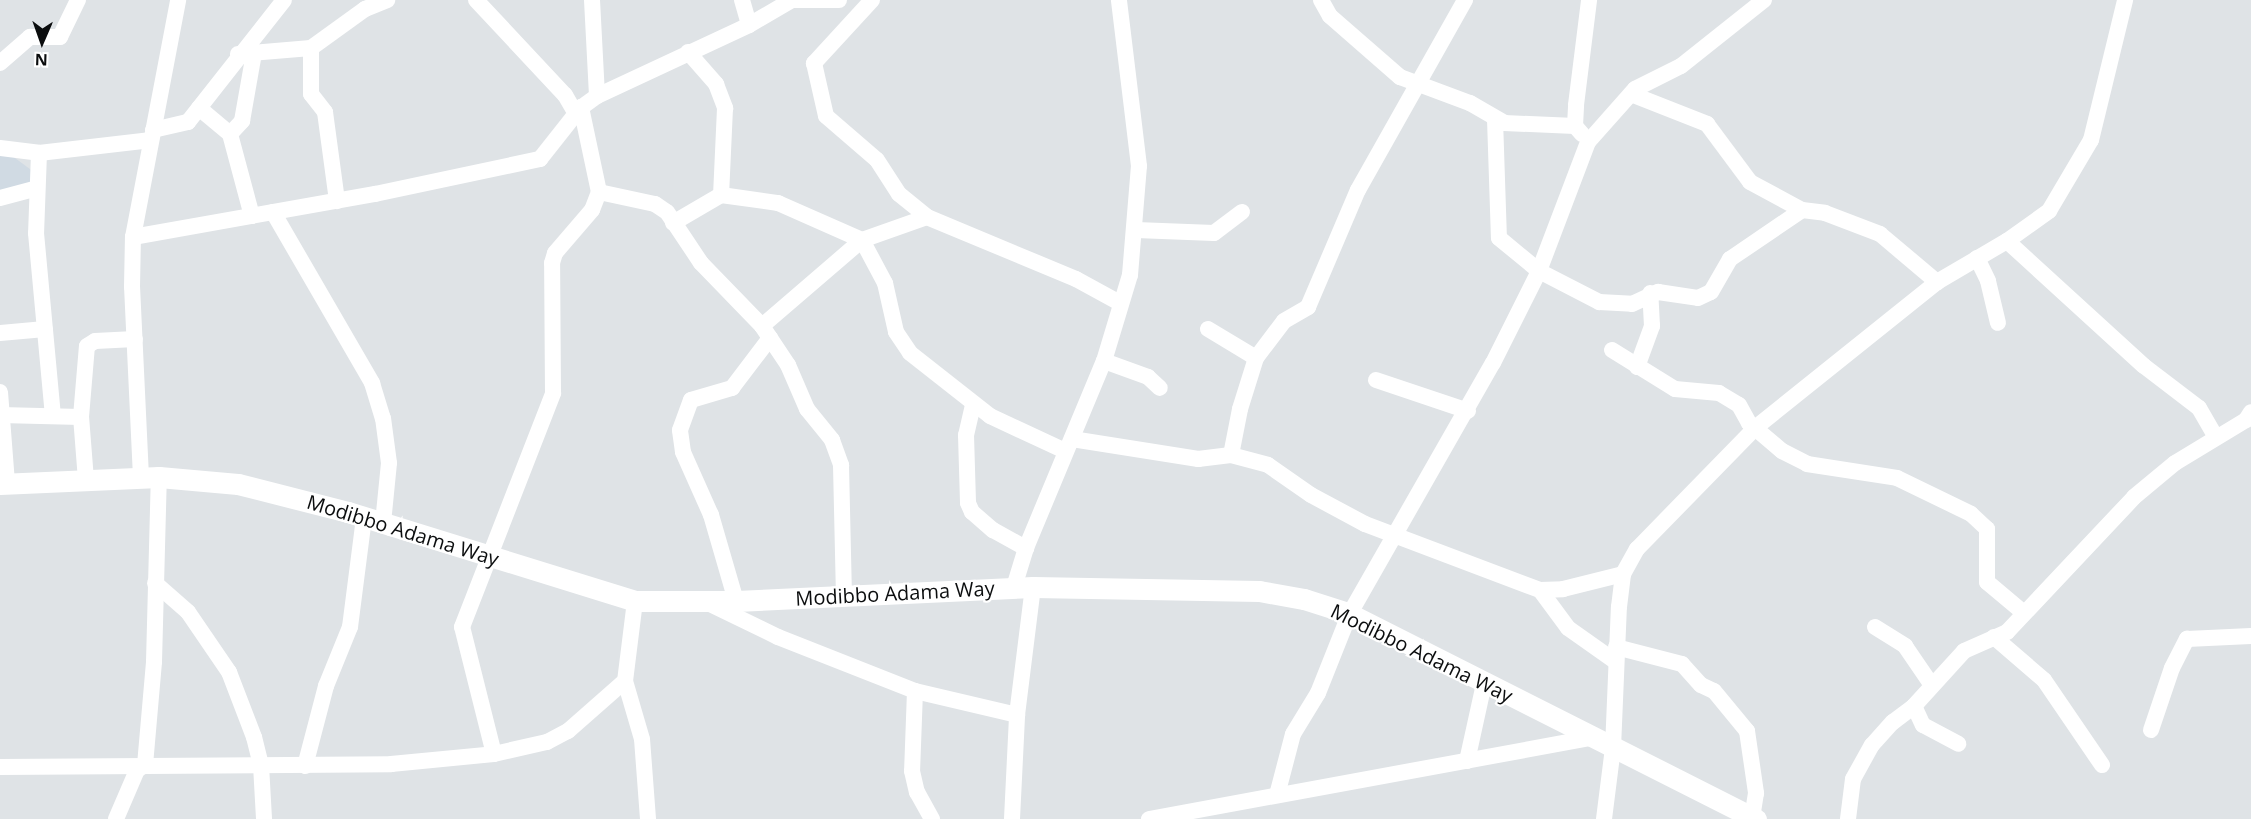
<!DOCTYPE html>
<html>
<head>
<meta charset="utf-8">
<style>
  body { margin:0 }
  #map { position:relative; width:2251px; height:819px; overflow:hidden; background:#dfe3e6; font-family:"Open Sans",sans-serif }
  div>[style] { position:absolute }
  .built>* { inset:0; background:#d0dae3 }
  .minor>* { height:16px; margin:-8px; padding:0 8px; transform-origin:8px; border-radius:8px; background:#fff }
  .major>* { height:21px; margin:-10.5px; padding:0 10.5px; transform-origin:10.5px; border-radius:10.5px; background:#fff }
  span { translate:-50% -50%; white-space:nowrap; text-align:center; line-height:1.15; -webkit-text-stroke:4.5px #fff; paint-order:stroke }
  .street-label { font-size:20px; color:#0b0d0e }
  .north { position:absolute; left:12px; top:12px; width:60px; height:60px; -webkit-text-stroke:4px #fff; paint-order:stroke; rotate:182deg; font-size:16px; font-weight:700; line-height:24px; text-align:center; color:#0b0d0e }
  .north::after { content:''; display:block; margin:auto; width:21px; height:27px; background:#0b0d0e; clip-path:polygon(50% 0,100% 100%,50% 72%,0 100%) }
</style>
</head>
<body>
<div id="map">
  <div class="built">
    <div style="clip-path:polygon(0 147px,34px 172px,34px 184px,0 194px)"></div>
  </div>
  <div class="minor">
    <div style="left:476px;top:0;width:130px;rotate:46.9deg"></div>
    <div style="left:565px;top:95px;width:20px;rotate:60deg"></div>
    <div style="left:575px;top:112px;width:27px;rotate:-36deg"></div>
    <div style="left:597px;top:96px;width:168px;rotate:-25deg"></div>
    <div style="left:749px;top:25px;width:50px;rotate:-30.2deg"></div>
    <div style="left:792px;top:0;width:47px"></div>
    <div style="left:592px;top:0;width:96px;rotate:87deg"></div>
    <div style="left:742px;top:0;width:26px;rotate:74deg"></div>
    <div style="left:872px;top:0;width:86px;rotate:132.6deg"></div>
    <div style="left:814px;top:63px;width:54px;rotate:77.2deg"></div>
    <div style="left:826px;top:116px;width:67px;rotate:40.8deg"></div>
    <div style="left:877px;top:160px;width:40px;rotate:57.1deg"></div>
    <div style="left:899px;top:194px;width:36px;rotate:39deg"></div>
    <div style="left:927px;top:217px;width:161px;rotate:22.6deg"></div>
    <div style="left:1076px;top:279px;width:50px;rotate:28.6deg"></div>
    <div style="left:1321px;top:0;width:18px;rotate:61deg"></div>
    <div style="left:1330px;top:16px;width:93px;rotate:41.1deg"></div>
    <div style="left:1400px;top:77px;width:75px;rotate:20.4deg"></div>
    <div style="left:1470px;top:103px;width:39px;rotate:30deg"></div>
    <div style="left:1504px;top:123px;width:71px;rotate:2.4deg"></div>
    <div style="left:311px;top:48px;width:46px;rotate:90deg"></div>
    <div style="left:311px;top:94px;width:23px;rotate:52deg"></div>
    <div style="left:325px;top:112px;width:90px;rotate:82.3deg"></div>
    <div style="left:688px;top:52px;width:43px;rotate:48.8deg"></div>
    <div style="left:716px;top:84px;width:26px;rotate:69deg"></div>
    <div style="left:725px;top:108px;width:87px;rotate:92.6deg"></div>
    <div style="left:238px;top:54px;width:73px;rotate:-4.7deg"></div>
    <div style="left:311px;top:48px;width:67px;rotate:-35.8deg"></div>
    <div style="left:365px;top:9px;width:24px;rotate:-22deg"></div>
    <div style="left:0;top:63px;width:40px;rotate:-41deg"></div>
    <div style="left:30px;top:37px;width:30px"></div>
    <div style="left:60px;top:37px;width:41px;rotate:-64.1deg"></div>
    <div style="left:1631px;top:94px;width:82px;rotate:21.5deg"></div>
    <div style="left:1707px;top:124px;width:72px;rotate:53.4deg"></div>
    <div style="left:1750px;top:182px;width:59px;rotate:28.3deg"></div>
    <div style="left:1802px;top:210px;width:23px;rotate:7deg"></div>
    <div style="left:1825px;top:213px;width:59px;rotate:20.9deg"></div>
    <div style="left:1880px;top:234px;width:75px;rotate:40.1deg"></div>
    <div style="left:199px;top:108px;width:40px;rotate:40deg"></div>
    <div style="left:230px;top:134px;width:85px;rotate:75deg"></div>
    <div style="left:1495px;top:119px;width:119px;rotate:88.1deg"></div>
    <div style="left:1499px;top:238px;width:52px;rotate:39.5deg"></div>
    <div style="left:1539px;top:271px;width:68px;rotate:27.3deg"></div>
    <div style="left:1599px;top:302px;width:33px;rotate:3deg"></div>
    <div style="left:1632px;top:304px;width:29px;rotate:-25deg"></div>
    <div style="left:1658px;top:292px;width:40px;rotate:8.5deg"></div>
    <div style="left:1698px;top:298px;width:14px;rotate:-25deg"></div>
    <div style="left:1711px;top:292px;width:38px;rotate:-60deg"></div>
    <div style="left:1730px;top:259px;width:87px;rotate:-34.2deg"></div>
    <div style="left:153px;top:130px;width:36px;rotate:-13deg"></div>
    <div style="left:188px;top:122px;width:155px;rotate:-51.8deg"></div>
    <div style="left:230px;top:134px;width:18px;rotate:-47deg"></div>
    <div style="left:242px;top:121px;width:69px;rotate:-80deg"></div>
    <div style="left:1582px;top:134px;width:11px;rotate:-131deg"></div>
    <div style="left:1575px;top:126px;width:21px;rotate:-87deg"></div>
    <div style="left:1576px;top:105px;width:106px;rotate:-82.9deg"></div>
    <div style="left:0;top:148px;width:39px;rotate:7deg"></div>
    <div style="left:39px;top:153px;width:113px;rotate:-6.6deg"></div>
    <div style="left:39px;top:153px;width:80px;rotate:92.1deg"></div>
    <div style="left:36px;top:233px;width:183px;rotate:84.7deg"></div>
    <div style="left:599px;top:192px;width:57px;rotate:12.1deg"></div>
    <div style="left:655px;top:204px;width:14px;rotate:34deg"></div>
    <div style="left:667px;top:212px;width:61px;rotate:56.3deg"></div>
    <div style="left:701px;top:263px;width:88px;rotate:45.9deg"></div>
    <div style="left:762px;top:326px;width:47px;rotate:56.3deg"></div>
    <div style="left:788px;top:365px;width:48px;rotate:66.6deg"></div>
    <div style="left:807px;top:409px;width:40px;rotate:51deg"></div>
    <div style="left:832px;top:440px;width:27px;rotate:70deg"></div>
    <div style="left:841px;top:465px;width:130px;rotate:88.7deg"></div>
    <div style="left:0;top:198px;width:38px;rotate:-15deg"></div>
    <div style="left:273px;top:212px;width:198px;rotate:59.9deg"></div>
    <div style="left:372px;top:383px;width:37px;rotate:73deg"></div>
    <div style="left:383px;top:418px;width:45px;rotate:82.4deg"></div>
    <div style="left:389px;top:463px;width:60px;rotate:95.7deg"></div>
    <div style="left:673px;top:223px;width:56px;rotate:-30.3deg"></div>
    <div style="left:721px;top:195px;width:58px;rotate:8deg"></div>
    <div style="left:778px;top:203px;width:92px;rotate:23.8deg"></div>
    <div style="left:862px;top:240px;width:69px;rotate:-19.5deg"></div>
    <div style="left:1136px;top:230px;width:78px;rotate:2.2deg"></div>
    <div style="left:1214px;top:233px;width:35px;rotate:-37deg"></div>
    <div style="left:133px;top:237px;width:246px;rotate:-10.1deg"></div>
    <div style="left:375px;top:194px;width:169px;rotate:-12deg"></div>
    <div style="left:540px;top:159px;width:66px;rotate:-51.7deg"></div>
    <div style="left:2007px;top:241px;width:185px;rotate:42.4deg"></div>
    <div style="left:2144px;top:366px;width:69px;rotate:37.4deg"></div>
    <div style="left:2199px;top:408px;width:34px;rotate:60deg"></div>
    <div style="left:1977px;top:258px;width:25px;rotate:64deg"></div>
    <div style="left:1988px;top:281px;width:43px;rotate:76.6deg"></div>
    <div style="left:762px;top:326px;width:132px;rotate:-40.7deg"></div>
    <div style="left:862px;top:240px;width:49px;rotate:61.9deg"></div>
    <div style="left:885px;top:283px;width:50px;rotate:77.3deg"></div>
    <div style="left:896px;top:332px;width:25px;rotate:56deg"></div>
    <div style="left:910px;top:353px;width:102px;rotate:38.2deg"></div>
    <div style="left:990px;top:416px;width:83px;rotate:25deg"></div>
    <div style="left:1208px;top:329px;width:56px;rotate:31.1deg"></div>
    <div style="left:0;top:333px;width:45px;rotate:-5.1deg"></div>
    <div style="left:1612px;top:350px;width:74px;rotate:31.8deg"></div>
    <div style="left:1675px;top:389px;width:44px;rotate:5.2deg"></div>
    <div style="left:1719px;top:393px;width:23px;rotate:31deg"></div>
    <div style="left:1739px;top:405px;width:21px;rotate:61deg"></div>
    <div style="left:1749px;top:423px;width:43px;rotate:40.3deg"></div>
    <div style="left:1782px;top:451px;width:28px;rotate:27deg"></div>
    <div style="left:1807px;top:464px;width:91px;rotate:8.8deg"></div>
    <div style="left:1897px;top:478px;width:82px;rotate:25.9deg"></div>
    <div style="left:1971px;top:514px;width:22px;rotate:43deg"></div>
    <div style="left:1987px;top:529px;width:53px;rotate:90deg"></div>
    <div style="left:1987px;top:582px;width:48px;rotate:40deg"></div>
    <div style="left:1104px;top:361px;width:47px;rotate:20deg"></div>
    <div style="left:1148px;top:377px;width:16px;rotate:43deg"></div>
    <div style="left:1637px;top:367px;width:44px;rotate:-69.9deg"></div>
    <div style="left:1652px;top:326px;width:33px;rotate:-93deg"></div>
    <div style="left:1376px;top:380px;width:97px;rotate:18.6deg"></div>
    <div style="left:0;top:392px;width:91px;rotate:85.6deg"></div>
    <div style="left:973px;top:405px;width:31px;rotate:103deg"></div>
    <div style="left:966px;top:435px;width:68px;rotate:88.3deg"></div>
    <div style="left:968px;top:503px;width:10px;rotate:66deg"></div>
    <div style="left:972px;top:512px;width:28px;rotate:41deg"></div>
    <div style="left:993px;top:530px;width:38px;rotate:29deg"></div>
    <div style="left:0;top:415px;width:81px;rotate:1.4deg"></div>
    <div style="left:1072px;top:439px;width:128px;rotate:9deg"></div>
    <div style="left:1198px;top:459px;width:33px;rotate:-7deg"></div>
    <div style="left:1231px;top:455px;width:38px;rotate:15deg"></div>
    <div style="left:1268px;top:465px;width:52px;rotate:34.9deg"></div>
    <div style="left:1311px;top:495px;width:61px;rotate:28.2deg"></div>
    <div style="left:1365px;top:524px;width:187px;rotate:20.7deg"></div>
    <div style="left:1540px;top:590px;width:23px;rotate:-2deg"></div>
    <div style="left:1563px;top:589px;width:62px;rotate:-14deg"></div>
    <div style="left:1231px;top:455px;width:47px;rotate:-78.9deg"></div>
    <div style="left:1240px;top:409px;width:53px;rotate:-72.6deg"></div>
    <div style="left:1256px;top:358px;width:46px;rotate:-52.9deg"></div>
    <div style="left:1284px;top:321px;width:28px;rotate:-30deg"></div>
    <div style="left:1308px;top:307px;width:127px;rotate:-66.9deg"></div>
    <div style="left:1358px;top:190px;width:218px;rotate:-60.6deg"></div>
    <div style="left:141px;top:477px;width:190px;rotate:-92.7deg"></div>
    <div style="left:132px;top:287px;width:50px;rotate:-88.9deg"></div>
    <div style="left:133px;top:237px;width:241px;rotate:-79.2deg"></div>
    <div style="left:86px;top:480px;width:63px;rotate:-94.5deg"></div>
    <div style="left:81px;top:417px;width:71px;rotate:-85.2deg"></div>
    <div style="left:87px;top:346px;width:9px;rotate:-32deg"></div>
    <div style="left:95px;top:341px;width:40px;rotate:-2.9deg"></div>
    <div style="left:155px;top:583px;width:44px;rotate:41.3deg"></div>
    <div style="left:188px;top:612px;width:73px;rotate:55.7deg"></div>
    <div style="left:229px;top:672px;width:70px;rotate:69deg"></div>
    <div style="left:254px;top:737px;width:29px;rotate:76deg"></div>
    <div style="left:261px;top:765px;width:54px;rotate:86.8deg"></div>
    <div style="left:1014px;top:587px;width:41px;rotate:-72.9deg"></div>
    <div style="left:1026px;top:548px;width:203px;rotate:-67.4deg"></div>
    <div style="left:1104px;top:361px;width:90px;rotate:-73.2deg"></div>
    <div style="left:1130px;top:275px;width:109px;rotate:-85.3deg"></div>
    <div style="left:1139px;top:166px;width:167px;rotate:-96.9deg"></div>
    <div style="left:1540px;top:590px;width:47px;rotate:53.6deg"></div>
    <div style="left:1568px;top:628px;width:59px;rotate:35.3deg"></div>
    <div style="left:635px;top:601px;width:81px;rotate:97.1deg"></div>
    <div style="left:625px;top:681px;width:60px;rotate:73.7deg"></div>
    <div style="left:642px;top:739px;width:80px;rotate:85.7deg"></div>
    <div style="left:736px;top:601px;width:90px;rotate:-106.2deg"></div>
    <div style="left:711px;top:515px;width:69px;rotate:-114deg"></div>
    <div style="left:683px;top:452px;width:22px;rotate:-98deg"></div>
    <div style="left:680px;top:430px;width:32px;rotate:-70deg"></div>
    <div style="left:691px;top:400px;width:43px;rotate:-16.3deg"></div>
    <div style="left:732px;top:388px;width:63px;rotate:-52.8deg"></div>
    <div style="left:706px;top:602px;width:80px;rotate:25.9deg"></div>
    <div style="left:778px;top:637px;width:147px;rotate:21.5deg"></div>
    <div style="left:915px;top:691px;width:105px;rotate:13.2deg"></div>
    <div style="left:1875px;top:627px;width:36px;rotate:32deg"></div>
    <div style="left:1905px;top:646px;width:46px;rotate:55.6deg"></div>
    <div style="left:1994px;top:637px;width:66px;rotate:40.7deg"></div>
    <div style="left:2044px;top:680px;width:103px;rotate:55.7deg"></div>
    <div style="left:1616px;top:647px;width:68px;rotate:14.4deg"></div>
    <div style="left:1682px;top:664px;width:28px;rotate:48deg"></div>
    <div style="left:1701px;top:685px;width:14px;rotate:25deg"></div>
    <div style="left:1714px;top:691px;width:52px;rotate:50.5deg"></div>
    <div style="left:1747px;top:731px;width:63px;rotate:81.7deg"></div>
    <div style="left:1756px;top:793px;width:24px;rotate:99deg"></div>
    <div style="left:915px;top:691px;width:80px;rotate:92.1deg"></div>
    <div style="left:912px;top:771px;width:22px;rotate:77deg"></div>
    <div style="left:917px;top:792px;width:31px;rotate:61deg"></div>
    <div style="left:1914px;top:706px;width:21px;rotate:65deg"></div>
    <div style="left:1923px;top:725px;width:40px;rotate:28deg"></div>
    <div style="left:2151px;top:730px;width:65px;rotate:-71.3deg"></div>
    <div style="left:2172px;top:668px;width:33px;rotate:-63deg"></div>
    <div style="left:2187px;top:639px;width:64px;rotate:-2.7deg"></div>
    <div style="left:494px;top:754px;width:131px;rotate:-104.1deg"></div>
    <div style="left:462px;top:627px;width:251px;rotate:-68.7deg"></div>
    <div style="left:553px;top:393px;width:130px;rotate:-90.4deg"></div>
    <div style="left:552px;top:263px;width:10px;rotate:-73deg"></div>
    <div style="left:555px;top:253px;width:57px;rotate:-49.3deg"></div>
    <div style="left:592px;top:210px;width:19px;rotate:-69deg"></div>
    <div style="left:599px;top:192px;width:87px;rotate:-102deg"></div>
    <div style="left:1467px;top:761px;width:79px;rotate:-77.6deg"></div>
    <div style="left:305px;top:766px;width:83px;rotate:-75.3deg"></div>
    <div style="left:326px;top:686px;width:64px;rotate:-67.9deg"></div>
    <div style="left:350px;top:627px;width:111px;rotate:-82.7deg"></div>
    <div style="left:0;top:767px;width:391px;rotate:-0.4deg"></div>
    <div style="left:391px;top:764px;width:103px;rotate:-5.5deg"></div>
    <div style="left:494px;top:754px;width:54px;rotate:-12.8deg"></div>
    <div style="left:547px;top:742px;width:24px;rotate:-28deg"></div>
    <div style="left:568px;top:731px;width:76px;rotate:-41.3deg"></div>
    <div style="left:1277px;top:795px;width:63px;rotate:-75.3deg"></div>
    <div style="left:1293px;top:734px;width:48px;rotate:-58.6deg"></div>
    <div style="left:1318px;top:693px;width:84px;rotate:-68.3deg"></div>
    <div style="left:1349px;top:615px;width:290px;rotate:-60.3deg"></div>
    <div style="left:1493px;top:363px;width:103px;rotate:-63.4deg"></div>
    <div style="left:1539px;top:271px;width:138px;rotate:-69.2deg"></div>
    <div style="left:1588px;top:142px;width:71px;rotate:-48.4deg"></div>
    <div style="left:1635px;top:89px;width:51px;rotate:-26.6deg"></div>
    <div style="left:1681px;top:66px;width:106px;rotate:-38.5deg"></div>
    <div style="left:116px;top:819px;width:53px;rotate:-66.8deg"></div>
    <div style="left:137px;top:770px;width:9px;rotate:-32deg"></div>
    <div style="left:145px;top:765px;width:103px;rotate:-85deg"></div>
    <div style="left:154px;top:662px;width:185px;rotate:-88.5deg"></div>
    <div style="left:1012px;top:819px;width:104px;rotate:-87.2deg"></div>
    <div style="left:1017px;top:715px;width:129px;rotate:-82.9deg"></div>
    <div style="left:1149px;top:819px;width:453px;rotate:-10.4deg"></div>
    <div style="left:1604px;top:819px;width:72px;rotate:-82.8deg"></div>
    <div style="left:1613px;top:748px;width:141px;rotate:-87.6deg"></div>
    <div style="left:1619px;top:607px;width:33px;rotate:-83deg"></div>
    <div style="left:1623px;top:574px;width:29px;rotate:-61deg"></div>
    <div style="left:1637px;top:549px;width:169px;rotate:-45.7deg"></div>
    <div style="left:1755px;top:428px;width:233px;rotate:-38.7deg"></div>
    <div style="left:1937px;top:282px;width:81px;rotate:-30.4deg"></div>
    <div style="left:2007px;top:241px;width:52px;rotate:-35.5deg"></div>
    <div style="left:2049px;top:211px;width:82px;rotate:-59.4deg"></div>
    <div style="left:2091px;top:140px;width:144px;rotate:-76.3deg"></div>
    <div style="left:1848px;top:819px;width:40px;rotate:-82.9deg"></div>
    <div style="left:1853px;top:779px;width:39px;rotate:-61deg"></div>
    <div style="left:1872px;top:745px;width:31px;rotate:-48deg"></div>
    <div style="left:1893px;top:722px;width:26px;rotate:-37deg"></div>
    <div style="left:1914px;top:706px;width:74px;rotate:-47.7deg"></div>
    <div style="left:1964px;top:651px;width:47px;rotate:-23.8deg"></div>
    <div style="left:2007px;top:632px;width:185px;rotate:-46.7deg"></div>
    <div style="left:2134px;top:497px;width:53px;rotate:-39.7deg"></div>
    <div style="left:2175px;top:463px;width:83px;rotate:-31.2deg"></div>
    <div style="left:2246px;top:420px;width:9px;rotate:-58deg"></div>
  </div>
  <div class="major">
    <div style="left:0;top:484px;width:159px;rotate:-2.5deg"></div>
    <div style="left:159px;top:477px;width:79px;rotate:5.1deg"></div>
    <div style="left:238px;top:484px;width:114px;rotate:14.3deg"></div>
    <div style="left:348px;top:512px;width:300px;rotate:17.2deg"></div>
    <div style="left:635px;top:601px;width:101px"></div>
    <div style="left:736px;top:601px;width:297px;rotate:-2.7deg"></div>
    <div style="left:1033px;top:587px;width:226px;rotate:1deg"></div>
    <div style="left:1259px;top:591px;width:46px;rotate:10.1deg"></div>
    <div style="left:1304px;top:599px;width:46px;rotate:17.7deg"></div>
    <div style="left:1348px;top:613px;width:457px;rotate:26.8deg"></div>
  </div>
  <div class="street-label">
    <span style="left:403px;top:530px;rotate:17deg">Modibbo Adama Way</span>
    <span style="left:895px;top:593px;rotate:-3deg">Modibbo Adama Way</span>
    <span style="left:1422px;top:653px;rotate:26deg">Modibbo Adama Way</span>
  </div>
  <div class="north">N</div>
</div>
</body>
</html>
